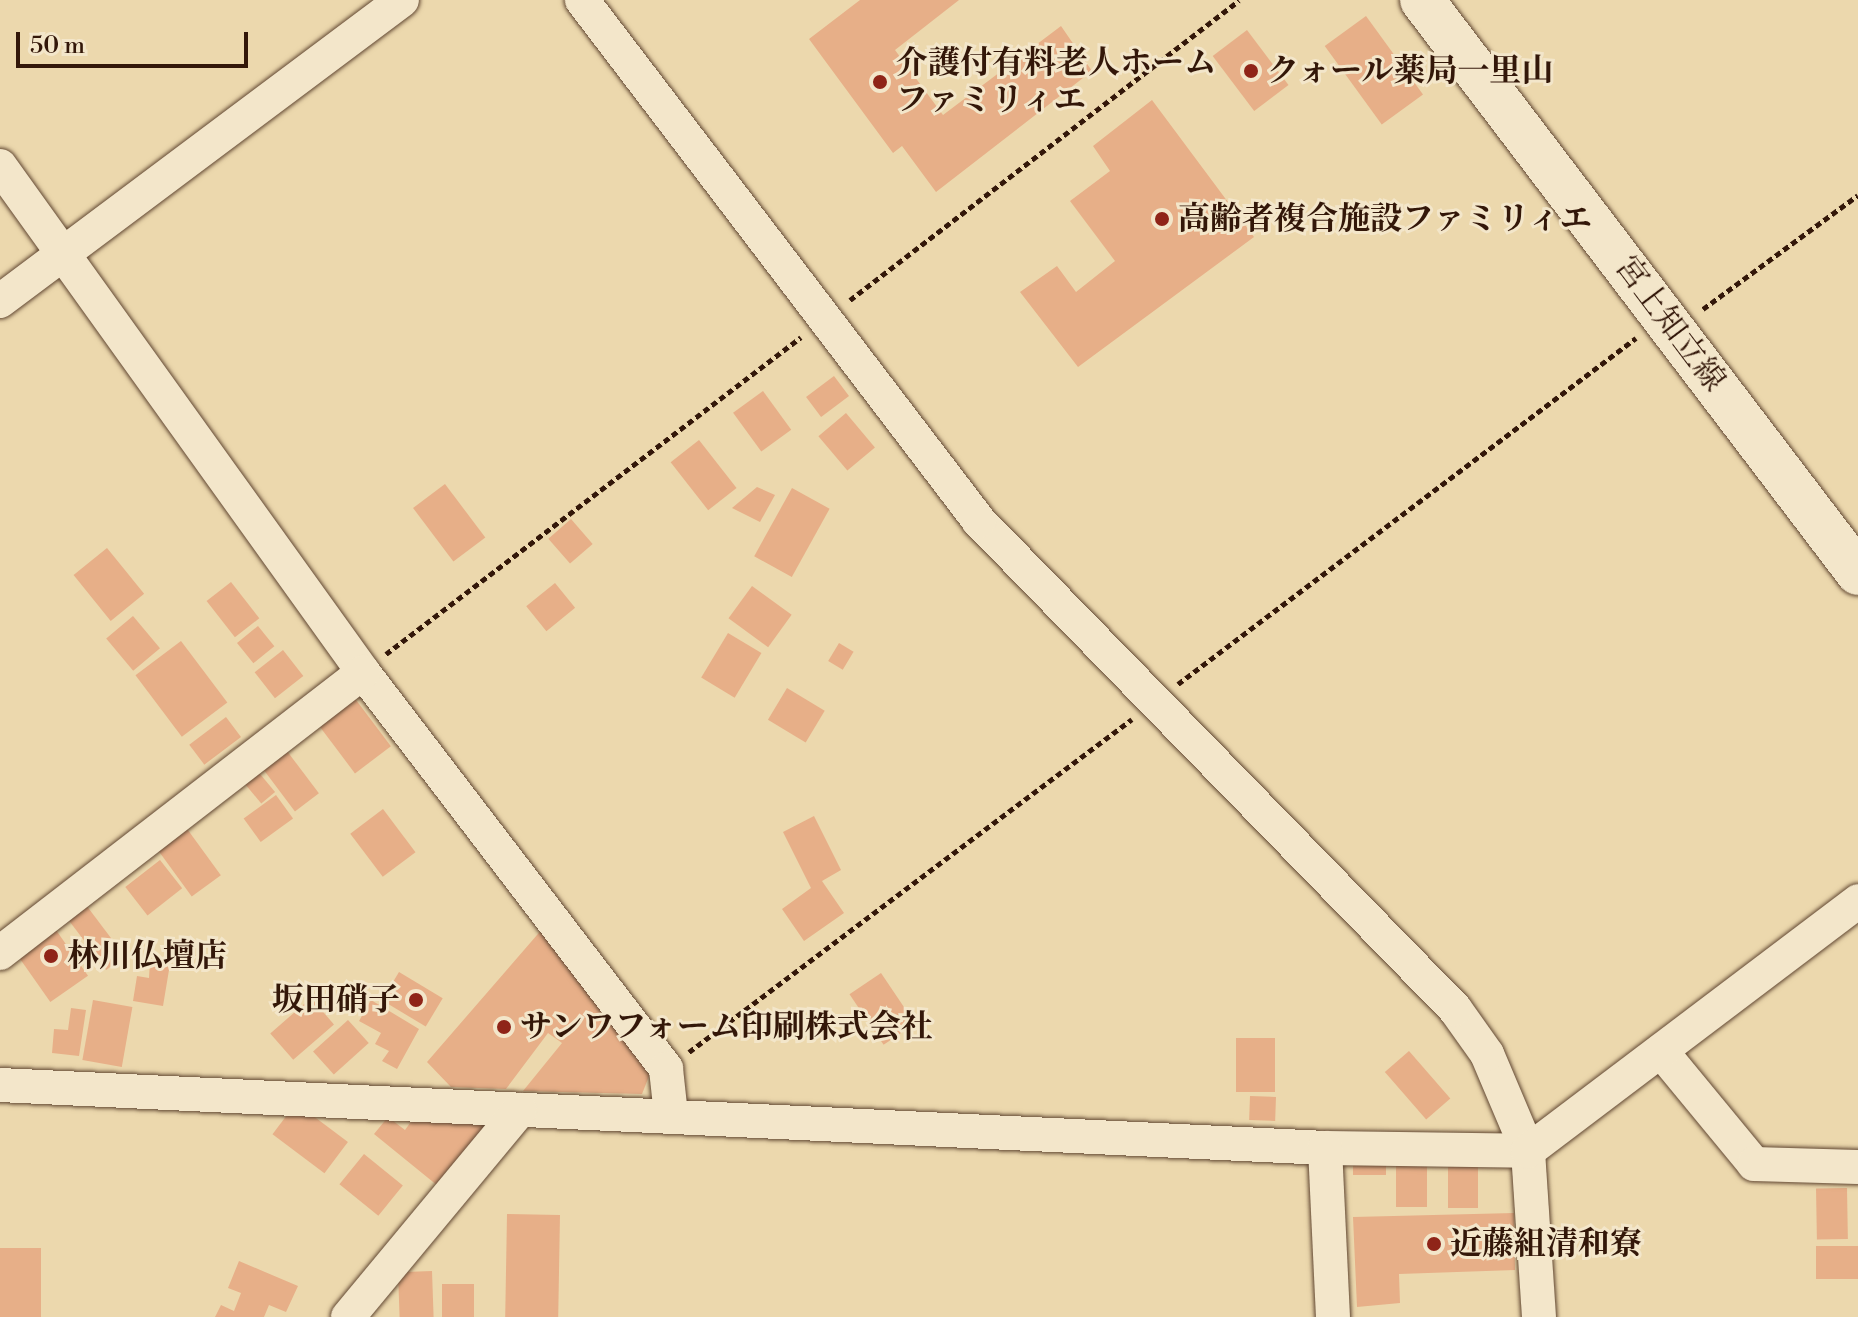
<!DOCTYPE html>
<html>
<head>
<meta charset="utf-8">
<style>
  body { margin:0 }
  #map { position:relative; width:1858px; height:1317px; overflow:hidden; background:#ecd8ad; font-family:"Libre Bodoni","Noto Serif JP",serif }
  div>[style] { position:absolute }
  .building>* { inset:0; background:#e7af88; transform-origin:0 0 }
  .path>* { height:5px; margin-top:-2.5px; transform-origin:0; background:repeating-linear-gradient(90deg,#331709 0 6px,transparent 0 10px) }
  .roads { filter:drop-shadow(0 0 2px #614732) drop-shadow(0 0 2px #614732) }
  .minor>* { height:34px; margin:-17px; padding:0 17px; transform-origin:17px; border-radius:17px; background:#f3e6ca }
  .secondary>* { height:44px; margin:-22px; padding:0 22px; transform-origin:22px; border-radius:22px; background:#f3e6ca }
  .dots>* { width:22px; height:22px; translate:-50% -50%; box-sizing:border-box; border:4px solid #f3e6ca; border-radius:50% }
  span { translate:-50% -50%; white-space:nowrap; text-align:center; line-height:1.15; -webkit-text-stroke:6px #f3e6ca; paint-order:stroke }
  .poi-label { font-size:32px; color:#331709; font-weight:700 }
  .left { translate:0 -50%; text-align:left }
  .right { translate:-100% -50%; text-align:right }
  .street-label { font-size:32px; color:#331709 }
  .scale { position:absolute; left:16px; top:32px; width:232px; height:36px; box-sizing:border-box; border:4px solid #331709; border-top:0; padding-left:10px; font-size:24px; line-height:28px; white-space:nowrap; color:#331709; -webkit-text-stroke:6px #f3e6ca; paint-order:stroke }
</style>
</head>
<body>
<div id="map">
  <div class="building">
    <div style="clip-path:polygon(860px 0,959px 0,895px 50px,943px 115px,1061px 26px,1092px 71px,936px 192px,902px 146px,893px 153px,809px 39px)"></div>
    <div style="left:1366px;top:16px;width:97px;height:51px;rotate:54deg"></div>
    <div style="left:1247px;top:30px;width:69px;height:43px;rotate:53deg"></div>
    <div style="clip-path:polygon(1152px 100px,1254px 237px,1078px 367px,1020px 292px,1057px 266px,1076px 292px,1115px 261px,1070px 201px,1110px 171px,1093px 146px)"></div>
    <div style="left:834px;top:376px;width:25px;height:35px;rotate:53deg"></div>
    <div style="left:763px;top:391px;width:48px;height:37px;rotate:54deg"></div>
    <div style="left:846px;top:413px;width:45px;height:36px;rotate:50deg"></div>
    <div style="left:699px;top:440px;width:61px;height:36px;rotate:52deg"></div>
    <div style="left:445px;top:484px;width:67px;height:40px;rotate:53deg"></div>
    <div style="clip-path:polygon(757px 487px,775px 495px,760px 522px,732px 508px)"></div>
    <div style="left:792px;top:488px;width:43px;height:78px;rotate:29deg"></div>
    <div style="left:571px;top:519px;width:33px;height:30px;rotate:49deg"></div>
    <div style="left:107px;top:548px;width:59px;height:43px;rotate:51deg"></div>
    <div style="left:231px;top:582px;width:46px;height:31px;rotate:52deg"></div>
    <div style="left:555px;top:583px;width:32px;height:37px;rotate:51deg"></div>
    <div style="left:752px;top:586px;width:49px;height:40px;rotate:36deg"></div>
    <div style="left:133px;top:616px;width:42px;height:35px;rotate:50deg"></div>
    <div style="left:258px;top:626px;width:26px;height:27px;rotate:51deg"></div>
    <div style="left:728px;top:633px;width:39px;height:52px;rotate:31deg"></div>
    <div style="left:181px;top:641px;width:77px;height:57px;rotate:53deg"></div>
    <div style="left:839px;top:643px;width:17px;height:21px;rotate:31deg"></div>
    <div style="left:283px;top:650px;width:33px;height:36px;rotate:52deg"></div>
    <div style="left:787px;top:688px;width:44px;height:37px;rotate:31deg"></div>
    <div style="left:353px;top:696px;width:63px;height:45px;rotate:53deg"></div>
    <div style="left:226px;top:717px;width:25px;height:46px;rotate:53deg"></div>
    <div style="left:287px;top:751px;width:53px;height:30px;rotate:53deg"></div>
    <div style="left:250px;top:762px;width:39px;height:18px;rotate:50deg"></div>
    <div style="left:276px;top:795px;width:29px;height:40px;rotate:54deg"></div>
    <div style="left:383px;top:809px;width:54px;height:41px;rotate:53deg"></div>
    <div style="clip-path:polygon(814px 816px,841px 870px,822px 881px,844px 913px,804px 941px,782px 909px,811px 888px,783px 832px)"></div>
    <div style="left:185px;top:826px;width:61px;height:36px;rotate:54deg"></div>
    <div style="left:160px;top:860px;width:36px;height:44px;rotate:52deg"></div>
    <div style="left:80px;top:897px;width:74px;height:23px;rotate:53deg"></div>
    <div style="left:49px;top:920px;width:68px;height:46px;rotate:55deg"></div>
    <div style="clip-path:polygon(550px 920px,655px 1061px,642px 1094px,523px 1091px,562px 1043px,548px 1033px,506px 1089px,451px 1087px,427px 1062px)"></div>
    <div style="clip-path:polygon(150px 961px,170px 964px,163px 1006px,133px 1001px,137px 976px,149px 978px)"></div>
    <div style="left:399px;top:972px;width:51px;height:33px;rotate:31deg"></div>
    <div style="left:881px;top:973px;width:61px;height:38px;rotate:56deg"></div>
    <div style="left:311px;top:998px;width:35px;height:54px;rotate:49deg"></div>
    <div style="left:93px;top:1000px;width:40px;height:61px;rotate:10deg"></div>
    <div style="clip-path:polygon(371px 1000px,419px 1029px,397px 1069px,382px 1061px,389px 1051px,375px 1044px,381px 1033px,359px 1021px)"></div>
    <div style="clip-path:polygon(71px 1008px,86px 1010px,79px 1056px,52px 1053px,54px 1029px,68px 1030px)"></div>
    <div style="left:348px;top:1020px;width:31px;height:47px;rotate:48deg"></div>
    <div style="left:1236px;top:1038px;width:39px;height:54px"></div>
    <div style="left:1409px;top:1051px;width:63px;height:32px;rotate:49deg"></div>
    <div style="left:1250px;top:1096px;width:26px;height:24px;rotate:2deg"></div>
    <div style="left:296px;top:1103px;width:65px;height:39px;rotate:37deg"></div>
    <div style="clip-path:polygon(418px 1112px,508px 1117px,438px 1186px,374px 1134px,388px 1117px,405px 1130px)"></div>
    <div style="left:364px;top:1154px;width:50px;height:39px;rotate:39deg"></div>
    <div style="left:1427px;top:1156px;width:51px;height:31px;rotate:90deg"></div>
    <div style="left:1448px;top:1156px;width:30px;height:52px"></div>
    <div style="left:1353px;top:1157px;width:33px;height:18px"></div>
    <div style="left:1847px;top:1188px;width:51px;height:31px;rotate:89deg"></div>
    <div style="clip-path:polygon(1514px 1213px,1515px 1270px,1399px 1274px,1400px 1303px,1357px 1307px,1353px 1217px)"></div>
    <div style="left:507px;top:1214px;width:53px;height:103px;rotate:1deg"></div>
    <div style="left:1858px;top:1246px;width:33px;height:42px;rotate:90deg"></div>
    <div style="left:0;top:1248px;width:41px;height:69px"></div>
    <div style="clip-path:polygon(239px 1261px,298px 1286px,286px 1312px,269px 1305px,264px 1317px,215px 1317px,221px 1305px,234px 1311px,241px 1293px,228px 1288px)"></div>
    <div style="left:432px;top:1271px;width:46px;height:34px;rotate:88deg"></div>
    <div style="left:474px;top:1284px;width:33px;height:32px;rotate:90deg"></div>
  </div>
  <div class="path">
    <div style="left:850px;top:300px;width:491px;rotate:-37.6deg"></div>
    <div style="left:1703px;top:309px;width:192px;rotate:-36.3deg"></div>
    <div style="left:386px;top:654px;width:522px;rotate:-37.37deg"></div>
    <div style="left:1178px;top:684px;width:574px;rotate:-37.07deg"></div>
    <div style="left:689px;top:1052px;width:554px;rotate:-36.93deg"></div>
  </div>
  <div class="roads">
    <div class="minor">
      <div style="left:0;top:166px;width:623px;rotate:54.34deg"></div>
      <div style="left:363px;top:672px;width:499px;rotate:52.6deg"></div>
      <div style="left:666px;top:1069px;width:46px;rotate:83.8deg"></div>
      <div style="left:0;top:301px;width:502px;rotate:-36.82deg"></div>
      <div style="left:0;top:953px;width:459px;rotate:-37.7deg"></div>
      <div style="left:1661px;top:1051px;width:146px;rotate:50.5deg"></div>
      <div style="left:1754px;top:1164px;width:104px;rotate:1.7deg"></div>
      <div style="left:0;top:1085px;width:1326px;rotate:2.72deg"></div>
      <div style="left:1325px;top:1148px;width:203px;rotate:0.8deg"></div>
      <div style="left:1528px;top:1151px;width:105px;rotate:-112.9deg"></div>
      <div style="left:1487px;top:1054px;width:55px;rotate:-125.4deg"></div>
      <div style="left:1455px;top:1009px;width:682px;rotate:-134.29deg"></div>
      <div style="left:979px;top:521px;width:655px;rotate:-127.31deg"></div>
      <div style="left:1325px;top:1148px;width:169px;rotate:87.3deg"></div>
      <div style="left:348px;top:1317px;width:269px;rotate:-50.3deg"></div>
      <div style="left:1539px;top:1317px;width:166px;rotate:-93.8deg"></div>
      <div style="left:1528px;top:1151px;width:414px;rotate:-37.1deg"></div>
    </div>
    <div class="secondary">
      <div style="left:1422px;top:0;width:720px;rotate:52.73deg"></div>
    </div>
  </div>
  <div class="dots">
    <div style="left:1251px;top:71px;background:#8f2418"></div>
    <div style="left:880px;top:82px;background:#8f2418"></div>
    <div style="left:1162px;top:219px;background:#8f2418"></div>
    <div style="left:51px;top:956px;background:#8f2418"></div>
    <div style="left:416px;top:1000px;background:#8f2418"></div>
    <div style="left:504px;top:1027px;background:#8f2418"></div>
    <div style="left:1434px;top:1244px;background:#8f2418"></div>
  </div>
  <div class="poi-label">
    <span class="left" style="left:896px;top:82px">介護付有料老人ホーム<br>ファミリィエ</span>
    <span class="left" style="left:1267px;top:71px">クォール薬局一里山</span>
    <span class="left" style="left:1178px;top:219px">高齢者複合施設ファミリィエ</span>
    <span class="left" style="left:67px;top:956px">林川仏壇店</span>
    <span class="right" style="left:400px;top:1000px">坂田硝子</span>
    <span class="left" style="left:520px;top:1027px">サンワフォーム印刷株式会社</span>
    <span class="left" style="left:1450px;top:1244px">近藤組清和寮</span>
  </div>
  <div class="street-label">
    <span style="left:1670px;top:324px;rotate:53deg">宮上知立線</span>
  </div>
  <div class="scale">50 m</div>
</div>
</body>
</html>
